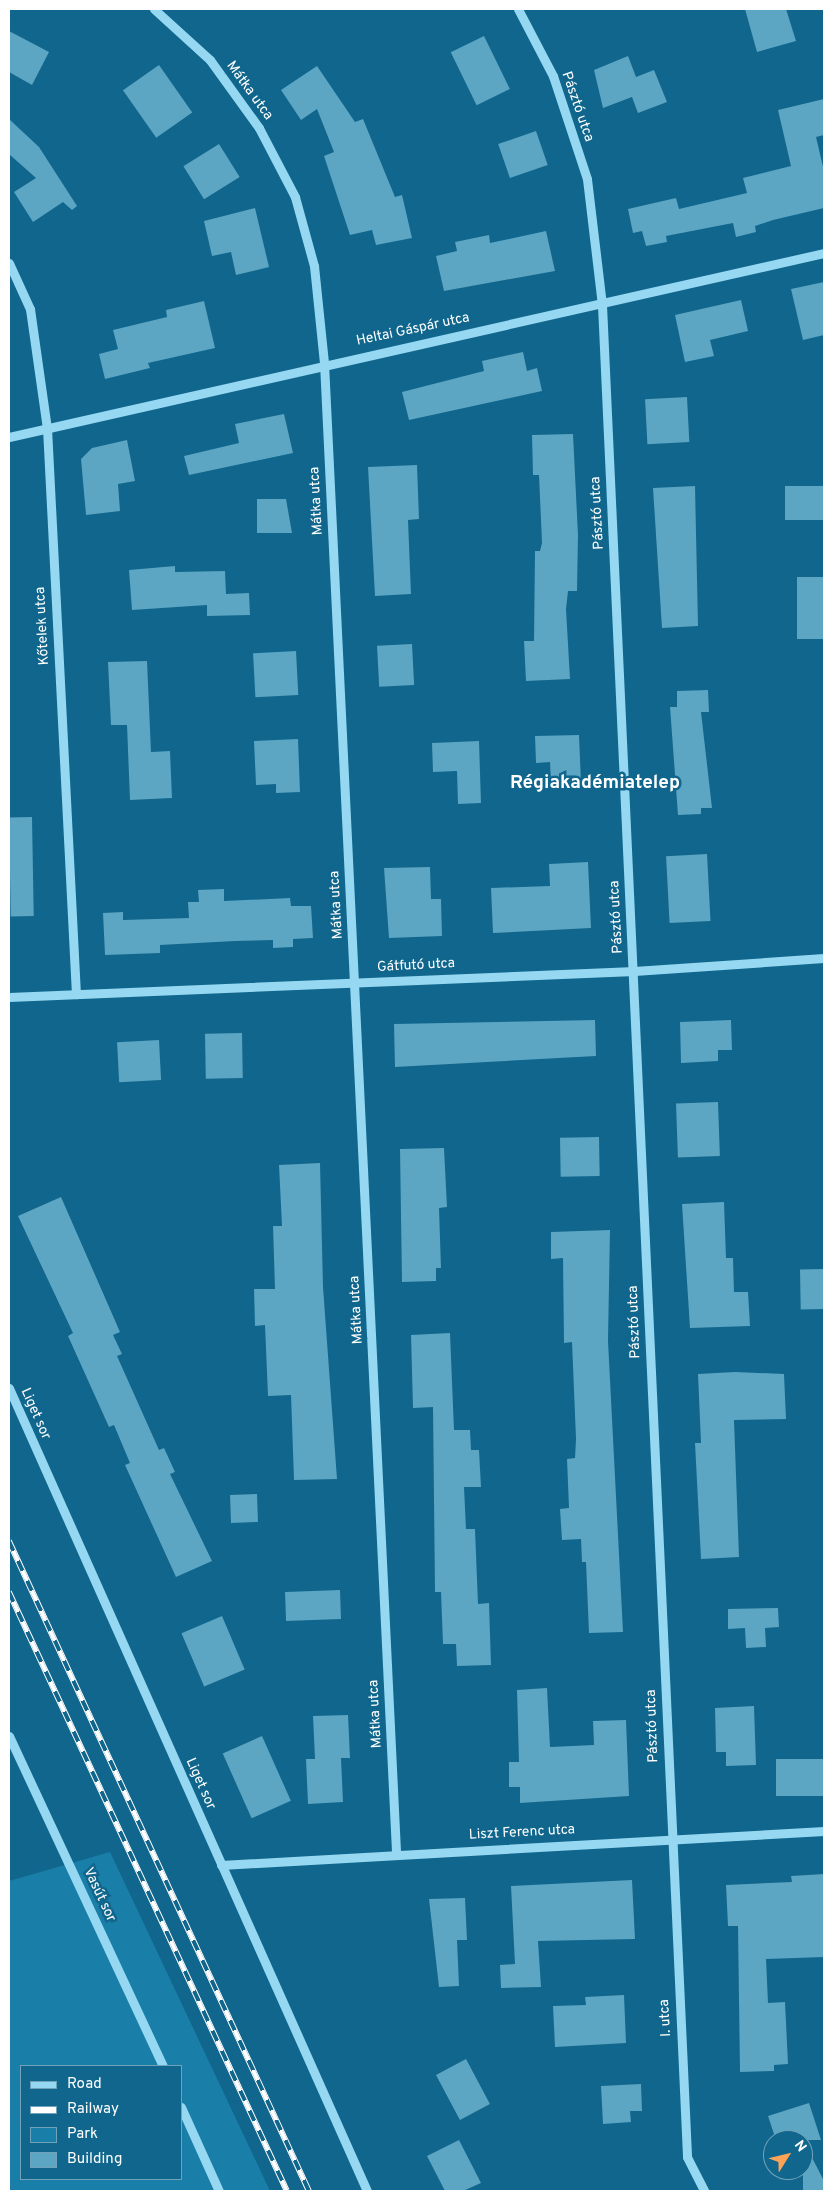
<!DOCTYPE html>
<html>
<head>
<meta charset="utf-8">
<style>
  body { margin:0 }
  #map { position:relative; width:833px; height:2200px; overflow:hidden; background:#10668c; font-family:Overpass,sans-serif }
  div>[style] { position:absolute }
  .green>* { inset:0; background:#1a7fa8 }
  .building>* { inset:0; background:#5ca5c3; transform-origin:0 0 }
  .minor>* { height:9px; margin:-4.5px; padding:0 4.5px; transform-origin:4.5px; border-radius:4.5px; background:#96d8f2 }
  .rail>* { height:5.5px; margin-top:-2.75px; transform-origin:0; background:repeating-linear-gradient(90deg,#10668c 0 11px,#fff 0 22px); box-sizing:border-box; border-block:1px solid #fff }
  span { translate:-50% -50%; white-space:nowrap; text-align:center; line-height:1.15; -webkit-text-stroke:5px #10668c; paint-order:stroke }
  .street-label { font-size:14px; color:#fff }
  .district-label { font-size:19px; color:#fff; font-weight:700 }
  .frame { position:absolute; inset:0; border:10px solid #fff; pointer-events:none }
  .legend { position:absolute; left:20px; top:2065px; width:162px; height:115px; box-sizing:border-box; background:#10668c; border:1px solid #70a3ba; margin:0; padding:6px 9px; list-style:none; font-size:15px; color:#fff }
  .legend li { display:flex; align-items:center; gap:10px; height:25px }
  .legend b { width:25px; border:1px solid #70a3ba }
  .north { position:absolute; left:763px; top:2130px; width:50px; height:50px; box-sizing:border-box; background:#10668c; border:1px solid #70a3ba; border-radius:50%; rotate:54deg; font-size:14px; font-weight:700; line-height:20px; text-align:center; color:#fff }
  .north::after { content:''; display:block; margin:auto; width:18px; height:22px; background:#ffa357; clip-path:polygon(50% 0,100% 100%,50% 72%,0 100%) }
</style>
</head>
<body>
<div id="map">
  <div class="green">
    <div style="clip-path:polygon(evenodd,110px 1852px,270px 2191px,9px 2191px,9px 1881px,110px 1852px,21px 2066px,181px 2066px,181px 2179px,21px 2179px,21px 2066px)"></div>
  </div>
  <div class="building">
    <div style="clip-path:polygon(745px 9px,786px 9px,796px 41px,757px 52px)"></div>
    <div style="clip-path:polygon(9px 31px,49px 52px,32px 85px,9px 72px)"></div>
    <div style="left:484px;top:36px;width:59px;height:37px;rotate:64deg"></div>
    <div style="clip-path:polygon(628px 56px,636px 77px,654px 70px,667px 102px,638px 113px,632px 97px,603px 108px,594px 70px)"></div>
    <div style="left:159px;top:65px;width:58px;height:44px;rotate:55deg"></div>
    <div style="clip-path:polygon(317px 66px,355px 122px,363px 119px,395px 197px,402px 195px,412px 238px,376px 245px,372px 230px,350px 235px,324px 156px,334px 152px,317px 109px,301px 120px,281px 90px)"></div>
    <div style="clip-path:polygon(824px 99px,824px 135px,816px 137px,824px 171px,824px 208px,773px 220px,755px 226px,756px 232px,736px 237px,733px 223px,666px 236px,667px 242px,646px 246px,642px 231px,633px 233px,628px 209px,676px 198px,679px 209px,747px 193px,743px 178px,791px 166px,778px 110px)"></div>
    <div style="clip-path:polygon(9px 119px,39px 147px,77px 206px,72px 210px,63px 202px,33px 222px,14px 192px,36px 178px,9px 154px)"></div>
    <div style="left:536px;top:131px;width:36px;height:40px;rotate:71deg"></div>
    <div style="left:219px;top:144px;width:39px;height:42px;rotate:58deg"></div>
    <div style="clip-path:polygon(255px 208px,269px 267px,236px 275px,231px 252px,212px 256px,204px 221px)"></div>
    <div style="clip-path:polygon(546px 231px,555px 271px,444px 291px,436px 256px,457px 251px,455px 242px,489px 235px,490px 243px)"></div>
    <div style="clip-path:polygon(824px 282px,824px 335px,803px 340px,791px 289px)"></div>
    <div style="clip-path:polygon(741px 300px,748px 331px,710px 340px,714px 356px,685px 362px,675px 315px)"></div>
    <div style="clip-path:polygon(204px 301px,215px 348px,148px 363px,150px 368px,105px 379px,99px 354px,118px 349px,113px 330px,167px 317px,166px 310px)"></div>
    <div style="clip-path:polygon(523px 352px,527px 371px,537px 368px,542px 391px,409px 420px,402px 392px,484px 371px,482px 361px)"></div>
    <div style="left:687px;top:397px;width:45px;height:42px;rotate:87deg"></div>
    <div style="clip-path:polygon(284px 414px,293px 453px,189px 475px,184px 456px,239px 443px,235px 424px)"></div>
    <div style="clip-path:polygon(573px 434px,578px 535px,577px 591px,568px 591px,566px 609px,570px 679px,526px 681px,524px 641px,534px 641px,535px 551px,540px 551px,542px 543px,539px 475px,533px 475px,532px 435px)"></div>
    <div style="clip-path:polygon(127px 440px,135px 481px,118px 484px,120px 511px,86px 515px,81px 459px,92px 448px)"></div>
    <div style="clip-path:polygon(417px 465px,419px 519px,408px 520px,411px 594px,375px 596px,368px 467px)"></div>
    <div style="clip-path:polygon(695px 486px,698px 626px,662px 628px,653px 488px)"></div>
    <div style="left:824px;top:486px;width:34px;height:39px;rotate:90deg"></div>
    <div style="clip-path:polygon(257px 499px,286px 499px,292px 533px,257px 533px)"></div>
    <div style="clip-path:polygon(175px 566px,175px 572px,225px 571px,226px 594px,249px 593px,250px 615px,207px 616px,207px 605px,132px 610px,129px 570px)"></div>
    <div style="left:824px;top:577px;width:62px;height:27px;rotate:90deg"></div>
    <div style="left:412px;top:644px;width:41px;height:35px;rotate:87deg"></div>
    <div style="left:296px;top:651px;width:44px;height:43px;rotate:87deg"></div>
    <div style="clip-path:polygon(147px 661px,151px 752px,170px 751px,172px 798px,130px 800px,127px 725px,111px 725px,108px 662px)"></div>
    <div style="clip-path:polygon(708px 690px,709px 712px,701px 712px,712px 808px,701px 808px,701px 814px,678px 815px,670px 707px,677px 707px,677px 691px)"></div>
    <div style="clip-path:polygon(579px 735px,581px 783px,551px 784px,550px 762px,536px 763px,535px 736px)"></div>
    <div style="clip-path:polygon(298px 739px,300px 792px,276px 793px,276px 784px,256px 785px,254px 741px)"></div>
    <div style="clip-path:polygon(479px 741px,481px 803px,458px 804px,457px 771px,433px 772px,432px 743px)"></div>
    <div style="left:32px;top:817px;width:99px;height:23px;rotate:89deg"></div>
    <div style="left:707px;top:854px;width:67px;height:41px;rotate:87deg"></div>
    <div style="clip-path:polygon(588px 862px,591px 928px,493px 933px,491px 888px,550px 886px,549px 864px)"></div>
    <div style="clip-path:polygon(430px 867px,431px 899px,441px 899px,442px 936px,389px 938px,384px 868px)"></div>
    <div style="clip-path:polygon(224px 889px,224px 901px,290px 898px,291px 906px,311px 906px,313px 938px,293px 939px,293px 947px,273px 948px,273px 940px,235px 941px,160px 945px,160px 953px,105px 955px,103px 913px,123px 912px,123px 920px,189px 918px,188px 902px,199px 902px,198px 890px)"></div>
    <div style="clip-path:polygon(595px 1020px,596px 1056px,395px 1067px,394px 1024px)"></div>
    <div style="clip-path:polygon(731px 1020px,732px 1050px,718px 1050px,718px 1061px,681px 1063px,680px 1022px)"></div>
    <div style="left:242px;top:1033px;width:45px;height:37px;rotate:89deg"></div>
    <div style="left:159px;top:1040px;width:40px;height:42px;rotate:87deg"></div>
    <div style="left:718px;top:1102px;width:54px;height:42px;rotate:88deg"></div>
    <div style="left:599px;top:1137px;width:39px;height:39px;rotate:89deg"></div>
    <div style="clip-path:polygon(444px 1148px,447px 1207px,439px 1208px,441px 1268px,436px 1268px,436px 1281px,402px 1282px,400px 1149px)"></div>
    <div style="clip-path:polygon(320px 1163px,323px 1287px,337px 1479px,294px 1480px,291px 1395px,268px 1396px,265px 1325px,255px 1326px,254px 1289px,275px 1289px,273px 1226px,282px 1226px,279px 1165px)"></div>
    <div style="clip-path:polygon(61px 1197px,120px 1332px,113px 1335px,122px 1354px,117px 1356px,159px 1450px,164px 1448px,175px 1472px,170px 1474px,212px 1561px,176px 1577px,125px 1465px,130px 1463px,114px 1425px,109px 1427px,68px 1336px,73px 1333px,18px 1216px)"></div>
    <div style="clip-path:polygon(724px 1202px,726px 1258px,733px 1258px,734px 1292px,748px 1292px,750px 1326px,690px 1328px,682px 1204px)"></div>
    <div style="clip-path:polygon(610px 1230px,608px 1341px,623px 1632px,589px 1633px,586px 1562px,582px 1562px,581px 1539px,562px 1540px,560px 1509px,569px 1508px,567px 1459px,575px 1458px,576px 1439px,572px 1342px,564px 1343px,563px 1258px,551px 1259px,551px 1232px)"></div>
    <div style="left:823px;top:1269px;width:40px;height:23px;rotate:89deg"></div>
    <div style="clip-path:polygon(450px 1333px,454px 1430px,470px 1430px,471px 1450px,479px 1450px,481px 1487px,464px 1487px,466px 1529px,475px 1529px,478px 1604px,489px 1603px,491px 1665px,457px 1666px,456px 1644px,443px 1644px,441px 1592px,435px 1592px,433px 1407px,413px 1408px,411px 1335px)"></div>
    <div style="clip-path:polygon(735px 1372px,784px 1374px,786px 1419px,734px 1420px,739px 1557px,701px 1559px,695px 1443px,701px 1443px,698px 1374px)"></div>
    <div style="left:257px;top:1494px;width:28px;height:27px;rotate:88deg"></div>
    <div style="left:340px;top:1590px;width:29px;height:55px;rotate:88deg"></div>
    <div style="clip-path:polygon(778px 1608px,779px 1627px,765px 1628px,766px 1647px,746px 1648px,745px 1628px,728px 1629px,728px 1609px)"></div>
    <div style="left:222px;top:1616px;width:58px;height:44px;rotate:67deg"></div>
    <div style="clip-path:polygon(547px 1688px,550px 1747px,594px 1745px,593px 1721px,626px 1720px,629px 1796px,520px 1803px,520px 1787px,509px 1787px,509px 1762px,519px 1762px,517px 1690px)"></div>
    <div style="clip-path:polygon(754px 1706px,756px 1765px,726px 1766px,726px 1752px,716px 1752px,715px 1708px)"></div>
    <div style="clip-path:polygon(348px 1715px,350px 1758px,341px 1758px,343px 1802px,308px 1804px,306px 1759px,315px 1759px,313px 1716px)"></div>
    <div style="left:262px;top:1736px;width:71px;height:43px;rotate:66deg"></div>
    <div style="left:824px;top:1759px;width:37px;height:48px;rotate:90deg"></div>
    <div style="clip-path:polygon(824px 1874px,824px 1957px,766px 1959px,768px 2003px,785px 2002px,788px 2064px,774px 2065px,774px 2071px,740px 2072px,738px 1926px,728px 1926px,726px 1885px,792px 1882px,791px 1876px)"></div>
    <div style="clip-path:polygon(632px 1880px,635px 1939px,538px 1941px,541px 1987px,501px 1988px,500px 1965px,515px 1964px,511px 1886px)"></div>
    <div style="clip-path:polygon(465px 1898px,467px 1940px,457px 1940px,459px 1986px,439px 1987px,429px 1899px)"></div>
    <div style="clip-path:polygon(624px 1995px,626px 2043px,555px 2047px,553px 2006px,586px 2005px,585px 1997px)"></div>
    <div style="left:466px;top:2059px;width:51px;height:34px;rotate:62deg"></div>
    <div style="clip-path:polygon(641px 2084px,642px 2111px,630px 2111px,631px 2122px,603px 2124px,601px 2086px)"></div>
    <div style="clip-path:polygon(809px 2103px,821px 2140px,803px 2140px,824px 2181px,824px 2191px,803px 2191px,803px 2140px,776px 2140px,768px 2116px)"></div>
    <div style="clip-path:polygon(459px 2140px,481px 2183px,463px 2191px,445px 2191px,427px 2156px)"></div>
  </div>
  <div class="minor">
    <div style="left:154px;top:9px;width:76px;rotate:42.3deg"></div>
    <div style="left:210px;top:60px;width:84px;rotate:54.2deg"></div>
    <div style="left:259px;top:128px;width:78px;rotate:62.4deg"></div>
    <div style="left:295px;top:197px;width:72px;rotate:74.6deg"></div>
    <div style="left:314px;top:266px;width:98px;rotate:84.1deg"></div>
    <div style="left:324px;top:363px;width:1491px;rotate:87.23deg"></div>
    <div style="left:518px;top:9px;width:76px;rotate:62.4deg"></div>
    <div style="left:553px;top:76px;width:108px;rotate:71.7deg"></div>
    <div style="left:587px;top:179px;width:127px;rotate:83.2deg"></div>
    <div style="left:602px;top:305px;width:1854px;rotate:87.37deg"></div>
    <div style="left:687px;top:2157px;width:38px;rotate:63deg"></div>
    <div style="left:9px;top:263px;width:51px;rotate:65.5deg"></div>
    <div style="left:30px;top:309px;width:120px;rotate:81.9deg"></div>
    <div style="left:47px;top:428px;width:567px;rotate:87.07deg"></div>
    <div style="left:9px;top:437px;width:836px;rotate:-12.72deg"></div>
    <div style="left:9px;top:997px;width:626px;rotate:-2.38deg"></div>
    <div style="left:634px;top:971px;width:190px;rotate:-3.9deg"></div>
    <div style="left:9px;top:1388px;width:879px;rotate:65.97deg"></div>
    <div style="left:9px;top:1736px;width:364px;rotate:65deg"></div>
    <div style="left:221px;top:1865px;width:604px;rotate:-3.23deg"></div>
    <div style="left:181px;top:2107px;width:92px;rotate:65.7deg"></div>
  </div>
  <div class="rail">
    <div style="left:9px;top:1541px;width:716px;rotate:65.22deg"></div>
    <div style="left:9px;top:1592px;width:660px;rotate:65.1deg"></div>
  </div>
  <div class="street-label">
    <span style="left:249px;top:91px;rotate:54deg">Mátka utca</span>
    <span style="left:577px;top:107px;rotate:71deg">Pásztó utca</span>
    <span style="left:413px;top:330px;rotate:-12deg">Heltai Gáspár utca</span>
    <span style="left:317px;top:501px;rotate:-93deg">Mátka utca</span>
    <span style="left:598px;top:513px;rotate:-93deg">Pásztó utca</span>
    <span style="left:43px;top:626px;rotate:-93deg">Kőtelek utca</span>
    <span style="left:337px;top:905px;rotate:-93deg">Mátka utca</span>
    <span style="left:617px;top:917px;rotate:-93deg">Pásztó utca</span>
    <span style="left:416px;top:966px;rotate:-3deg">Gátfutó utca</span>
    <span style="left:357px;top:1310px;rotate:-93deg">Mátka utca</span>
    <span style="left:635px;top:1322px;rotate:-92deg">Pásztó utca</span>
    <span style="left:35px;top:1414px;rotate:66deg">Liget sor</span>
    <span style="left:376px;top:1714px;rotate:-93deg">Mátka utca</span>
    <span style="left:653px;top:1726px;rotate:-92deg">Pásztó utca</span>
    <span style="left:200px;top:1784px;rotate:66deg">Liget sor</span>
    <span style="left:522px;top:1833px;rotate:-3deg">Liszt Ferenc utca</span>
    <span style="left:99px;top:1895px;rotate:65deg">Vasút sor</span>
    <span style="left:666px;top:2018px;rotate:-93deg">I. utca</span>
  </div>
  <div class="district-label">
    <span style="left:595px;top:784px">Régiakadémiatelep</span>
  </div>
  <div class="frame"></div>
  <ul class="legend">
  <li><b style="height:6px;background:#96d8f2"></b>Road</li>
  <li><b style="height:6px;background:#fff"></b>Railway</li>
  <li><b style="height:14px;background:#1a7fa8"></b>Park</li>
  <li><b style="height:14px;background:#5ca5c3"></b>Building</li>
  </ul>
  <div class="north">N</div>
</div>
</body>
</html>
